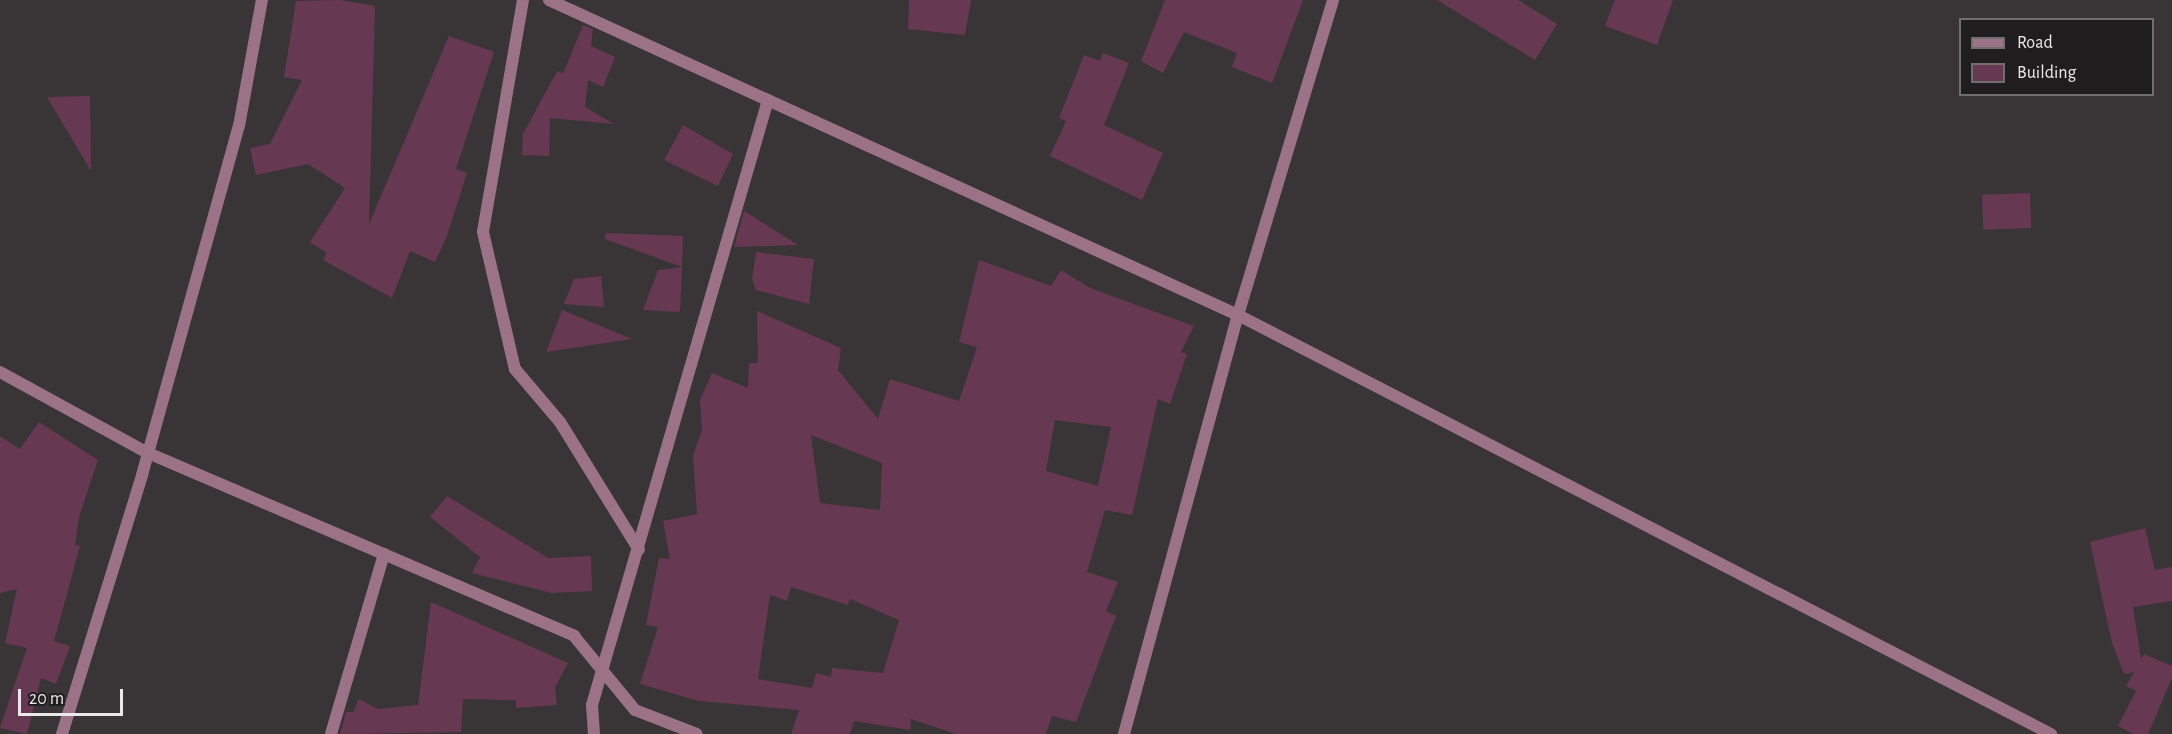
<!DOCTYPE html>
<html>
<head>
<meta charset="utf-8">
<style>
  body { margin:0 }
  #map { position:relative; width:2172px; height:734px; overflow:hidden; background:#393537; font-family:"Alegreya Sans",sans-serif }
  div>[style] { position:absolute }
  .building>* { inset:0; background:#673852; transform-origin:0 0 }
  .minor>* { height:12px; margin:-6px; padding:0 6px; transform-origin:6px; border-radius:6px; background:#9c7287 }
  span { translate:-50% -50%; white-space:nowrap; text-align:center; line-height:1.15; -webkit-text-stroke:5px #1f1d1e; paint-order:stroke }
  .legend { position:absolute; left:1959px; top:18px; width:195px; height:78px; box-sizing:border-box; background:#1f1d1e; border:2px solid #716e6f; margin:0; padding:8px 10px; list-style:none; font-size:18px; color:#ebe8e9 }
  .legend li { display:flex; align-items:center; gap:12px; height:30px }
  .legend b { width:30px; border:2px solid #716e6f }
  .scale { position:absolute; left:18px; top:689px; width:105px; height:27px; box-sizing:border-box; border:3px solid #ebe8e9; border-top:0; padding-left:8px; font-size:18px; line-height:21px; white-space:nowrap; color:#ebe8e9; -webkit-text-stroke:4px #1f1d1e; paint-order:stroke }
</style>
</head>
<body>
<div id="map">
  <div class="building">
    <div style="clip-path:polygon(340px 0,375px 6px,369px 224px,449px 36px,494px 52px,456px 169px,467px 173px,447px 236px,435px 262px,410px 251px,392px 298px,323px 260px,327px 253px,310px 242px,345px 188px,308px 164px,256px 175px,250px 148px,270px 144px,302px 80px,284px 77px,296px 1px)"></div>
    <div style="clip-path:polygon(909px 0,971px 0,965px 35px,908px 29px)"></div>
    <div style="clip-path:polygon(1165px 0,1303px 0,1272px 83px,1232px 67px,1237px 53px,1184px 32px,1163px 73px,1141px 61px)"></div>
    <div style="clip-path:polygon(1437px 0,1518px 0,1557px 24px,1535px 60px)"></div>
    <div style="clip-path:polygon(1615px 0,1673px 0,1657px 45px,1605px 26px)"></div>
    <div style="clip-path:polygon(583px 25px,593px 29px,591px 46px,615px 57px,603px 87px,588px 80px,585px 107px,614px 124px,550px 118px,549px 156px,522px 155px,523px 134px,551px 82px,558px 71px,563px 74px)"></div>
    <div style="clip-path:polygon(1103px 53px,1129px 63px,1104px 125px,1163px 153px,1142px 200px,1050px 156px,1066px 121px,1059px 118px,1084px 55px,1100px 61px)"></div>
    <div style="clip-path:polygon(90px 96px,91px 171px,47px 97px)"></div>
    <div style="clip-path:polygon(683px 125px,733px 154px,718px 186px,664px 160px)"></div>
    <div style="left:2030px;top:193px;width:35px;height:48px;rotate:88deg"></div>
    <div style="clip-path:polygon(744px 211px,798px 245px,734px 247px)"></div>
    <div style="clip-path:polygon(606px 233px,683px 236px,682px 267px,605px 239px)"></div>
    <div style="clip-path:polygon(756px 252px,814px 259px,809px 304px,756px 290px,752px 279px)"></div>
    <div style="clip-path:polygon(evenodd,979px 260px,1051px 286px,1061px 270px,1090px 288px,1194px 326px,1181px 352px,1187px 354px,1170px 404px,1158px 399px,1132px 515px,1105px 510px,1087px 572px,1118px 582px,1106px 611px,1116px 616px,1076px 722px,1052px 716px,1046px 734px,956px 734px,911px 719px,910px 730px,854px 721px,850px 734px,791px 734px,799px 710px,699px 701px,640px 684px,658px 627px,646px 625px,659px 558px,670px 559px,663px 521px,697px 514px,693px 455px,702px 430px,700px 400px,712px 373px,748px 388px,749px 363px,758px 363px,757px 311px,841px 348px,838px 370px,878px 419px,890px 379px,959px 401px,977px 347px,959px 342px,979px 260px,1055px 420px,1111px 427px,1098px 486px,1046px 471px,1055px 420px,979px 260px,811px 435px,882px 463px,880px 510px,820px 503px,811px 435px,979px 260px,791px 587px,848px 605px,850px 599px,899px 620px,883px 673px,832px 668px,831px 677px,816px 673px,812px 688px,758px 679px,770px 595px,787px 601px,791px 587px)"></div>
    <div style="clip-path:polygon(682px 267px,680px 312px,643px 310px,658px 270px)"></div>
    <div style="clip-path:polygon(601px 276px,604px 307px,564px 304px,574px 279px)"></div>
    <div style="clip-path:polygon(562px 310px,632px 339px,546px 352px)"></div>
    <div style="clip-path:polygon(39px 422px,98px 460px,79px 517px,75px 545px,80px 546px,54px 641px,70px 646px,56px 684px,41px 678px,27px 734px,0 728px,27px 648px,5px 643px,17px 589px,0 593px,0 436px,20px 449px)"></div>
    <div style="clip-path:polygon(447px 496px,548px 558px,591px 556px,592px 591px,552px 593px,472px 573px,480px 557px,430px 517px)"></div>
    <div style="clip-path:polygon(2145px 528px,2155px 570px,2172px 567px,2172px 601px,2133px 607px,2141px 659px,2144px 654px,2172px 666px,2172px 678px,2148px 734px,2134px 734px,2118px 726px,2136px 691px,2126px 686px,2134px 672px,2124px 674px,2112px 643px,2090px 542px)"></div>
    <div style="clip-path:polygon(431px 602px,568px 663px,555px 688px,557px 705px,516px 708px,516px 700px,463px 699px,461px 732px,340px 734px,346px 712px,353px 712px,359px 699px,378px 709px,418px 705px)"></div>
  </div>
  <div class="minor">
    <div style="left:523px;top:0;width:235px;rotate:99.8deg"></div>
    <div style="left:483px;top:232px;width:141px;rotate:76.9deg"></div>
    <div style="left:515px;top:369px;width:70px;rotate:49.7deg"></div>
    <div style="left:560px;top:422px;width:150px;rotate:58.3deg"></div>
    <div style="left:549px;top:0;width:758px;rotate:24.57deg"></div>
    <div style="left:1238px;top:315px;width:915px;rotate:27.27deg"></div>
    <div style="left:0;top:372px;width:169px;rotate:28.7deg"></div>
    <div style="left:148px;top:453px;width:464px;rotate:23.2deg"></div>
    <div style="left:574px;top:636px;width:96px;rotate:50.5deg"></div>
    <div style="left:635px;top:710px;width:66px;rotate:21.2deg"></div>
    <div style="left:62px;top:734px;width:271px;rotate:-72.8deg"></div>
    <div style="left:142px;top:475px;width:362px;rotate:-74.5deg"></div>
    <div style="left:239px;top:126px;width:128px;rotate:-79.7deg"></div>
    <div style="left:331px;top:734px;width:188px;rotate:-73.6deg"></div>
    <div style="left:594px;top:734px;width:29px;rotate:-94deg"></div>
    <div style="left:592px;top:705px;width:630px;rotate:-73.78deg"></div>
    <div style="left:1124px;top:734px;width:434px;rotate:-74.8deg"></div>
    <div style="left:1238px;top:315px;width:329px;rotate:-73.2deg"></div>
  </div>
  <ul class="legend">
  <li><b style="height:8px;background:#9c7287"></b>Road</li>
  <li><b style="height:16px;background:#673852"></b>Building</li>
  </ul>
  <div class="scale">20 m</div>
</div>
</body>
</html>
